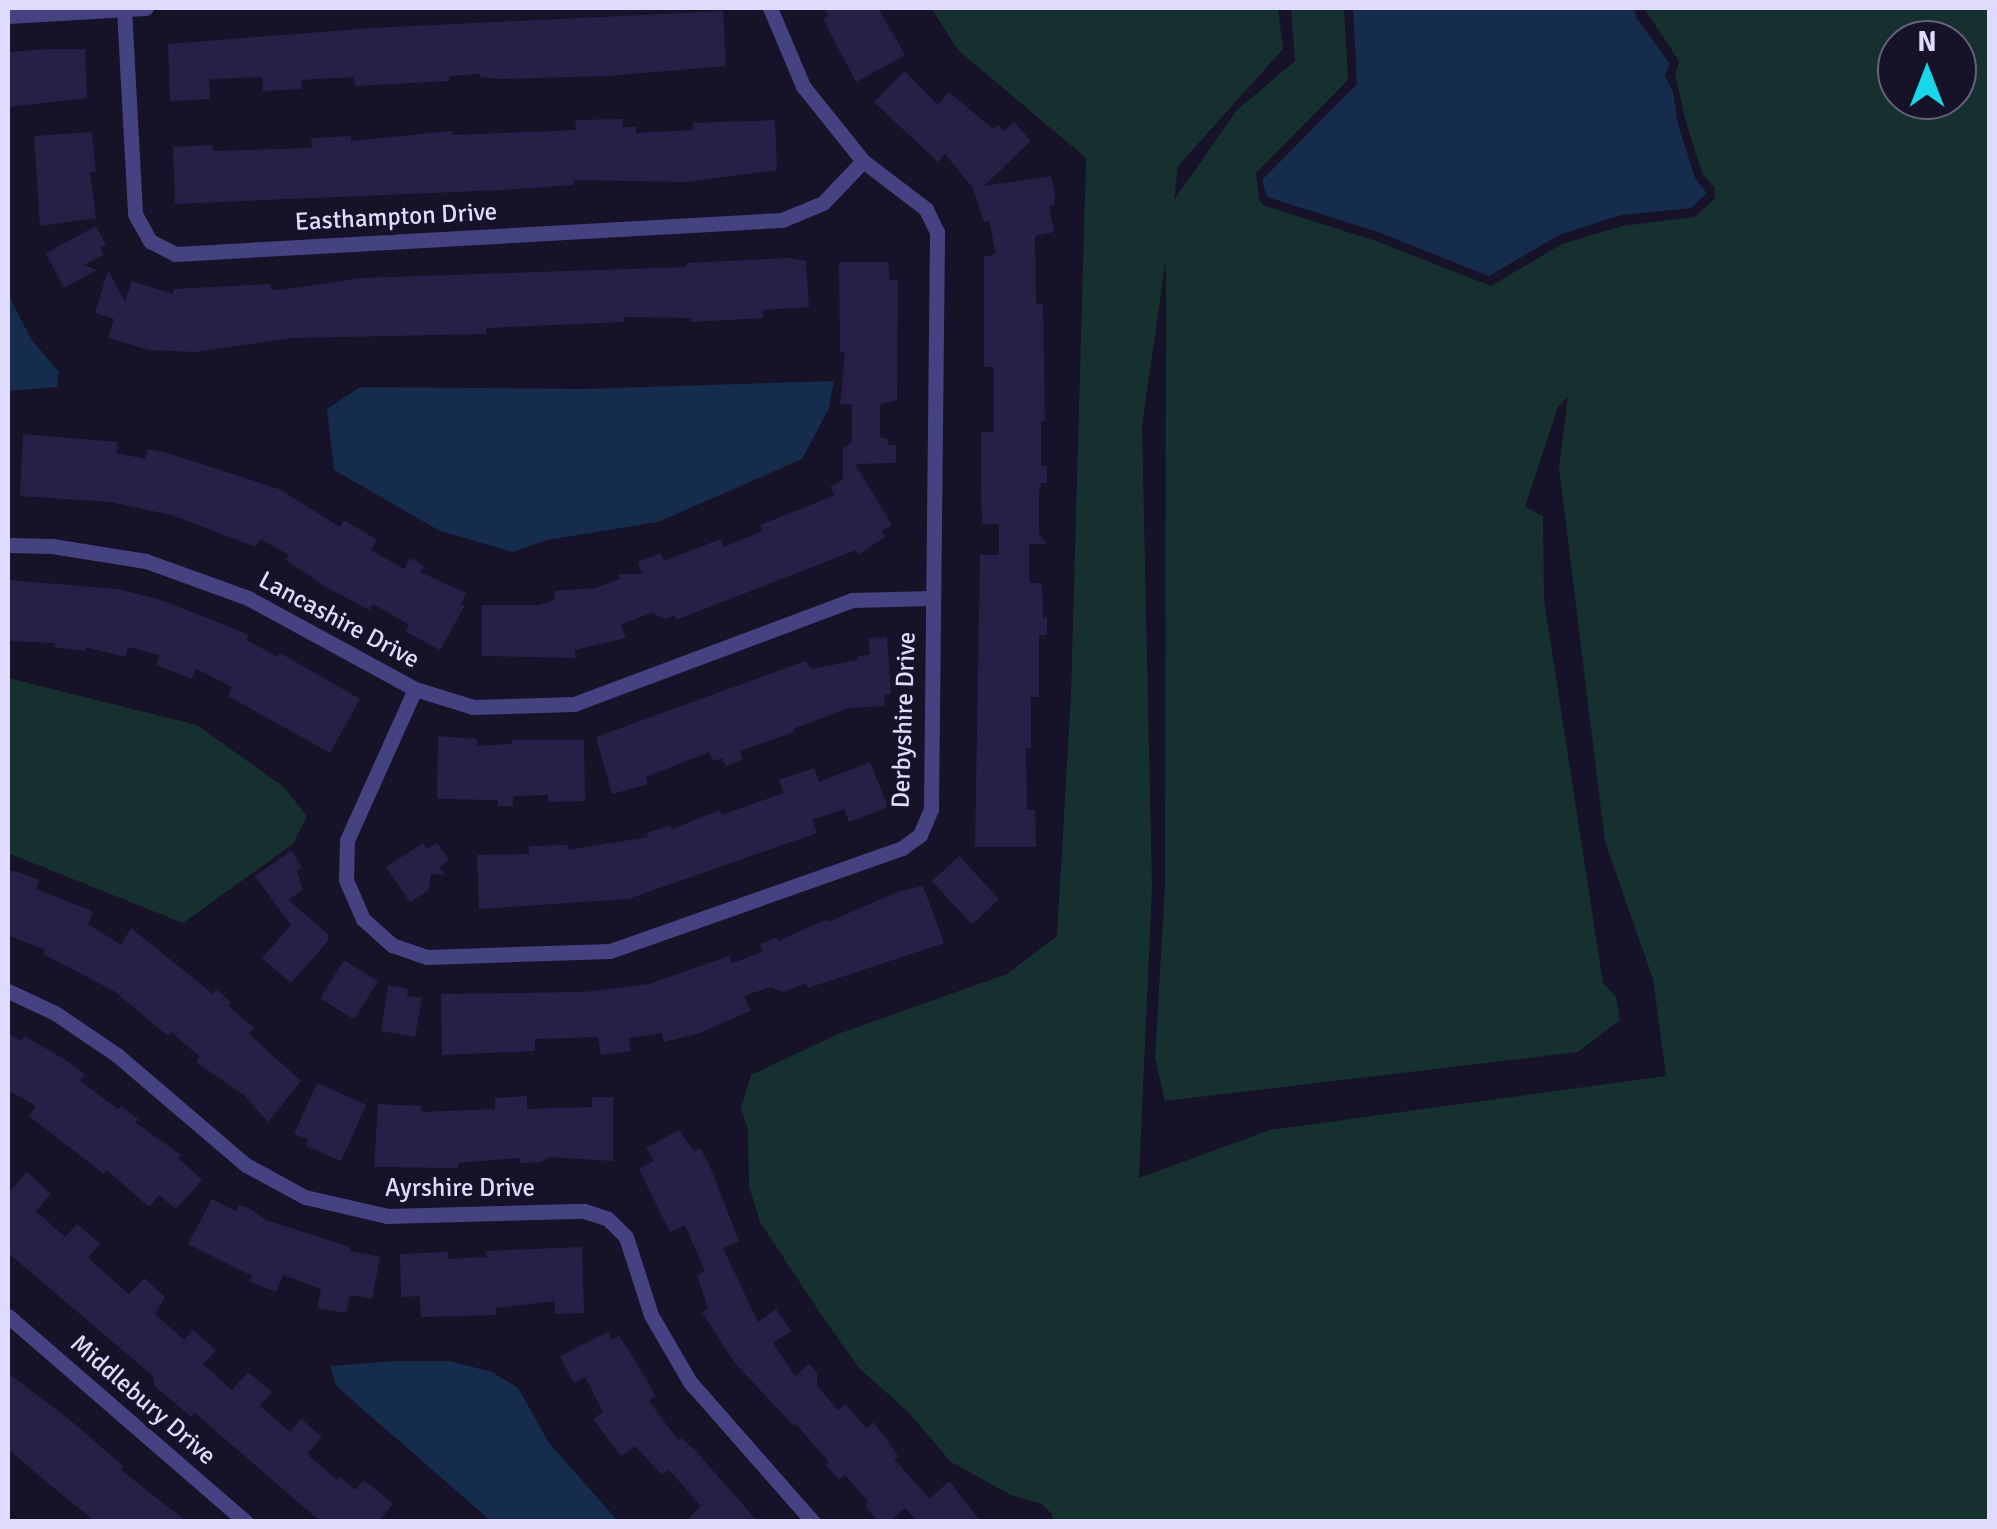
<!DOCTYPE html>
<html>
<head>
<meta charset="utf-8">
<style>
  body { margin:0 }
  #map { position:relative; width:1997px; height:1529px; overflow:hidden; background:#161227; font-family:Signika,sans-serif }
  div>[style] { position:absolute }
  .green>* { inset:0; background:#16302f }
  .water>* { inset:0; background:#162c4d }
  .building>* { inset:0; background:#272046; transform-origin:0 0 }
  .street>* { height:15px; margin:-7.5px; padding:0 7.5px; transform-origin:7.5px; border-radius:7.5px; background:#444281 }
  span { translate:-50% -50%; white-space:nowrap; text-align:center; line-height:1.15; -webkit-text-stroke:10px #161227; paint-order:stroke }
  .street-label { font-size:25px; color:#dfdbfc }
  .frame { position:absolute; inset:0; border:10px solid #dfdbfc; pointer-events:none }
  .north { position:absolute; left:1877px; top:20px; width:100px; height:100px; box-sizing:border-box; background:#161227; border:2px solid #66627c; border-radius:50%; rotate:0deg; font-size:28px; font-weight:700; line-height:40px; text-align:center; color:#dfdbfc }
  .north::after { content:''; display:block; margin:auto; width:35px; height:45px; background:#19d7ea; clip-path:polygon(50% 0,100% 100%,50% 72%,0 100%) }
</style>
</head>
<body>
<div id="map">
  <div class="green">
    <div style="clip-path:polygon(evenodd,931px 8px,1278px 8px,1283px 49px,1178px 166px,1174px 200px,1237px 110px,1295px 61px,1291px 8px,1344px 8px,1348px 80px,1256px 173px,1259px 200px,1265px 206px,1376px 241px,1491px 286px,1562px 244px,1622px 226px,1695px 217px,1715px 198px,1715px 189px,1702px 173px,1686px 122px,1675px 75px,1679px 61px,1644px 8px,1989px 8px,1989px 1521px,1053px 1521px,1052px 1514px,1042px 1504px,1011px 1495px,951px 1462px,908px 1412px,859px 1368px,824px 1319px,760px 1222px,749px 1186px,748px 1130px,741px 1108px,751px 1075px,838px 1034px,1007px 974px,1057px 936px,1071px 694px,1086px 158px,958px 50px,931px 8px,1957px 40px,1957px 100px,1897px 100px,1897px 40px,1957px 40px,931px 8px,1166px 259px,1165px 885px,1155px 1058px,1165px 1101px,1578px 1052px,1620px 1020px,1616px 997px,1603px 983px,1544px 600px,1543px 516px,1525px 507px,1558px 407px,1568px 396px,1559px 468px,1605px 842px,1653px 979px,1666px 1076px,1270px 1130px,1139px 1178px,1152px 887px,1142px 425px,1166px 259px)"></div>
    <div style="clip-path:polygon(8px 678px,197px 725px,285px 788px,307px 817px,293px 844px,183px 923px,8px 853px)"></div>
  </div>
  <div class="water">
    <div style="clip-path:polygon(1353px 8px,1634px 8px,1637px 19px,1670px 64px,1665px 75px,1673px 92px,1678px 124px,1695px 178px,1707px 193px,1691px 208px,1621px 215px,1559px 235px,1489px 276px,1378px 232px,1267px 197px,1262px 180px,1357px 84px)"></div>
    <div style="clip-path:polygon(8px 294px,31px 339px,59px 372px,57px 387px,8px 391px)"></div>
    <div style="clip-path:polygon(834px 381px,829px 408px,802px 459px,658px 522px,547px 540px,513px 552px,440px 531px,334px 470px,327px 409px,360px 387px,583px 389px)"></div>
    <div style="clip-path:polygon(396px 1361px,449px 1361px,492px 1372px,518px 1388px,549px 1443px,618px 1521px,491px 1521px,336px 1386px,330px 1366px)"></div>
  </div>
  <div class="building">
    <div style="clip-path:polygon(824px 8px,878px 8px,905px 55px,856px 82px,823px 19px,828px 16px)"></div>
    <div style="clip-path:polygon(723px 11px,726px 66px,608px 76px,501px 79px,480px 77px,480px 74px,449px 76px,449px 81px,355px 86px,354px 77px,301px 80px,302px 89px,263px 91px,262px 77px,209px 79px,210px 99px,170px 101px,168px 44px,372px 28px)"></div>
    <div style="clip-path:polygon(48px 49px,85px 49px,87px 98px,8px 107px,8px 52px)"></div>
    <div style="clip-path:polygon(905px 71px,938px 105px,949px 92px,993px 129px,998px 125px,1004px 131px,1014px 122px,1031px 141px,984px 186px,1051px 176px,1055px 194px,1054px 205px,1049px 206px,1054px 232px,1035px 236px,1036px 304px,1043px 304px,1045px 421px,1041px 422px,1041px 466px,1047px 466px,1047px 483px,1041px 483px,1039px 493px,1039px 533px,1046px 544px,1029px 544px,1029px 583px,1042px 583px,1043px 618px,1047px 618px,1047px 635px,1039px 635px,1039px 697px,1031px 697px,1031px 748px,1026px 748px,1027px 810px,1035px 810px,1036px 847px,975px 847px,980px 555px,999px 555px,999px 524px,982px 524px,981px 487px,981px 432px,994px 432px,994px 367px,984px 367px,984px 257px,996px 254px,989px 221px,984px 222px,973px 188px,945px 154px,938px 162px,874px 102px)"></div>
    <div style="clip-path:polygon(623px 119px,623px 127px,636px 127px,636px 133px,693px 130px,693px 123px,775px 120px,777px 170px,686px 182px,574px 180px,574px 185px,502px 190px,175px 204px,173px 147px,213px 145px,213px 151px,312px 148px,311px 138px,351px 136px,351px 141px,452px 131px,452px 135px,554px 131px,576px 130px,575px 120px)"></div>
    <div style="clip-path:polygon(92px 132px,96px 172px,90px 172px,96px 218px,40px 226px,34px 136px)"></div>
    <div style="clip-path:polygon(96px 226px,106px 245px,100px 248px,104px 255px,83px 265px,97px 270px,64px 288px,46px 253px)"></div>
    <div style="clip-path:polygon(788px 258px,806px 261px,809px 307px,763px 310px,763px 318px,691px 322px,691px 318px,624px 317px,624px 322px,486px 328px,486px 334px,293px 338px,195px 352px,149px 350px,108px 338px,114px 319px,95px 313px,108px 270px,125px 302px,132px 281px,173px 294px,174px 289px,271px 284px,271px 290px,280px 290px,362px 278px,686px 267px,686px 263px)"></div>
    <div style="clip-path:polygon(839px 262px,888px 262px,890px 280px,898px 280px,897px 400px,880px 404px,880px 437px,888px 439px,888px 445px,896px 445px,896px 463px,855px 464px,892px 525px,882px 531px,885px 537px,858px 555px,856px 550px,676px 620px,675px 615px,665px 619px,652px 613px,621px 624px,626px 638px,575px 650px,575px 658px,482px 656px,482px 605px,539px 605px,555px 600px,554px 591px,595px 588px,620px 579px,618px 574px,642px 574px,638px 562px,661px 553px,664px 561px,721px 539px,724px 547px,763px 531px,760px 525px,835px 495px,830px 487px,843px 479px,843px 444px,845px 448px,852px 441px,852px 404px,840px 404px,845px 352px,840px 352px)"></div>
    <div style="clip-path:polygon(23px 434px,118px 442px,116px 453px,145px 459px,148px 449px,167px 453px,279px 489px,340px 527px,344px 520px,377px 540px,371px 550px,404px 569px,410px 558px,424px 566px,420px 572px,466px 593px,461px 605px,465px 605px,440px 650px,406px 632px,409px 625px,373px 604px,369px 610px,326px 587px,286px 560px,289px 555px,260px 539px,256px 547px,171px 515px,111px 502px,20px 496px)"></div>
    <div style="clip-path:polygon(8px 580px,117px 589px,158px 599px,235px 629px,249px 636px,246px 640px,278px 657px,280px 653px,360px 699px,330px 753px,228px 696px,232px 687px,196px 669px,192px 679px,156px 665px,160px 655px,128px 647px,125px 657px,86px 647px,86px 651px,54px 647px,55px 643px,8px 641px)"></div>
    <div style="clip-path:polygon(887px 637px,891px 694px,884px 695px,885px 706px,848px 708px,793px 729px,794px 732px,740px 751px,743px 759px,726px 766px,722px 758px,713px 761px,709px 752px,646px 777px,648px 784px,612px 794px,596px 737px,805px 661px,812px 669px,858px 660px,857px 656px,870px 655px,869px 638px)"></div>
    <div style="clip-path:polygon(438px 736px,477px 739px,477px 746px,512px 744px,511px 740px,584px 740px,585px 801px,548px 802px,548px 795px,513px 796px,513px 806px,498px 806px,498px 800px,437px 799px)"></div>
    <div style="clip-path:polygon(870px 762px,888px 807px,849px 822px,844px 809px,812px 820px,817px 833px,628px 899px,479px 909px,477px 855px,529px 854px,529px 846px,568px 845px,568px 850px,648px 837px,647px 833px,670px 825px,672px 829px,720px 810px,721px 815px,784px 793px,779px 780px,814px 768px,819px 782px)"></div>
    <div style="clip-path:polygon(423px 843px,427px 849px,437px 843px,449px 860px,439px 867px,445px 875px,431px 874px,428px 891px,410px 902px,386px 867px)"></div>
    <div style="clip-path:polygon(291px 851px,302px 867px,297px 871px,303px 890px,288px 900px,328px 934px,328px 941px,291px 983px,262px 958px,291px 925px,255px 876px)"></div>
    <div style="left:959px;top:856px;width:59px;height:37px;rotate:47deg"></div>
    <div style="clip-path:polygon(15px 871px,39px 880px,36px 889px,89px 910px,93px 913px,88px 924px,121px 945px,131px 928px,213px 994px,217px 990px,231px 1002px,228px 1006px,254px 1028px,249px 1034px,301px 1081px,268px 1122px,244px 1095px,196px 1062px,200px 1057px,171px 1032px,168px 1036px,114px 991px,43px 954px,45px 950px,8px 935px,8px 872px)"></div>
    <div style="clip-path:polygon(923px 886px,944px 943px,808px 988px,806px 983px,783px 992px,771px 987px,744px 996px,750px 1011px,700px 1033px,664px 1042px,662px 1033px,629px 1038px,631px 1051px,601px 1055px,598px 1037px,535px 1039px,535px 1051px,442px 1055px,441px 994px,584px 992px,649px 984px,729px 956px,732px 963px,763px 952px,760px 944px,777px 937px,778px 941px,827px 919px,828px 922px,900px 891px)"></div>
    <div style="left:344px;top:960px;width:40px;height:45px;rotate:32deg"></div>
    <div style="clip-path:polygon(388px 985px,408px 989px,407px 996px,422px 998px,415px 1037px,381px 1031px)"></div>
    <div style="clip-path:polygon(8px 1033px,21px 1041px,24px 1036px,64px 1059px,85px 1074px,80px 1081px,118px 1109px,121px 1106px,138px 1119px,135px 1122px,181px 1155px,178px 1158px,202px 1180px,176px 1209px,159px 1195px,149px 1207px,107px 1170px,104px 1174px,29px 1116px,36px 1106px,8px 1090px)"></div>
    <div style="clip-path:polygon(317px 1083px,366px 1105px,341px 1161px,306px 1146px,308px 1140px,294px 1134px)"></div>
    <div style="clip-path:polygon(527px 1096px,527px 1109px,592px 1107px,592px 1097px,613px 1097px,613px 1161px,549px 1157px,541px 1162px,520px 1163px,520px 1158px,458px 1163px,458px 1168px,374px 1167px,378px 1104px,422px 1106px,421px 1112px,495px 1109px,495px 1098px)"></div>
    <div style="clip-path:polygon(679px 1130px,694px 1151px,700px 1148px,709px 1164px,739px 1241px,723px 1248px,758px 1322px,776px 1309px,791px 1331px,773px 1343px,795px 1376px,809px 1364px,817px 1373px,817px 1386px,838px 1410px,845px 1404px,867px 1429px,874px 1422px,898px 1456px,894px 1459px,930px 1499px,949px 1481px,981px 1522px,918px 1522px,905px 1508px,889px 1522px,878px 1522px,865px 1506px,869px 1502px,845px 1475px,839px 1480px,826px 1465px,829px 1462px,796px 1424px,794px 1426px,733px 1361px,702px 1312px,708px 1308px,697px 1275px,705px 1271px,685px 1225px,670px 1232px,639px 1169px,654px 1161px,646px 1148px)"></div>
    <div style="clip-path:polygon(27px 1172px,51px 1194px,36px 1211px,65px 1237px,77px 1224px,100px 1244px,88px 1258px,129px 1294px,144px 1278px,165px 1297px,155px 1314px,184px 1340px,193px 1330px,216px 1350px,203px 1364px,232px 1390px,248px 1372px,272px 1392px,260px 1406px,290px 1432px,301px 1419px,322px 1437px,307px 1454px,337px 1480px,340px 1477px,355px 1490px,364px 1480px,393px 1504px,378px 1522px,321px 1522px,195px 1413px,191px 1417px,155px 1386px,153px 1376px,8px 1253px,8px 1193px)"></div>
    <div style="clip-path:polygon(212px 1199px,236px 1211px,239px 1205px,249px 1208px,266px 1220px,350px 1247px,350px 1251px,380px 1257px,372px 1299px,350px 1295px,346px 1313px,317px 1308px,321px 1289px,283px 1275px,276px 1292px,250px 1282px,252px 1276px,188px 1244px)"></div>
    <div style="clip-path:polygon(582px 1247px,584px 1313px,555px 1314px,555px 1301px,496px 1308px,497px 1315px,421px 1317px,420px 1296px,401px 1297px,400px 1254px,448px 1252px,448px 1259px,487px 1257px,486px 1251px)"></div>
    <div style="clip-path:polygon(608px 1332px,612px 1340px,619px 1336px,628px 1349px,656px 1396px,649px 1401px,678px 1440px,681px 1438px,695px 1450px,758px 1522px,685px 1522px,701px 1506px,669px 1470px,662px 1475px,635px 1446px,621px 1456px,593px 1419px,603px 1412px,585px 1377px,574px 1383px,560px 1356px)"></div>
    <div style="clip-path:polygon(8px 1373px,70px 1420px,124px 1467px,121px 1470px,187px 1522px,96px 1522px,55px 1489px,8px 1449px)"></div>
  </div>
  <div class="street">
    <div style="left:124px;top:9px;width:205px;rotate:86.9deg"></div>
    <div style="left:135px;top:214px;width:31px;rotate:61deg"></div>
    <div style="left:150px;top:241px;width:28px;rotate:27deg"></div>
    <div style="left:175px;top:254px;width:608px;rotate:-3.21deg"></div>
    <div style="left:782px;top:220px;width:44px;rotate:-22.5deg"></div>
    <div style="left:823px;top:203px;width:58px;rotate:-46.4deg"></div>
    <div style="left:8px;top:16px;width:138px;rotate:-3.3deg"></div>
    <div style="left:8px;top:545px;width:44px;rotate:1.3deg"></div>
    <div style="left:52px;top:546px;width:95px;rotate:9.1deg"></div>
    <div style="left:146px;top:561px;width:109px;rotate:19.9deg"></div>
    <div style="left:248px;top:598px;width:190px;rotate:28.6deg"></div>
    <div style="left:415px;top:689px;width:61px;rotate:17.2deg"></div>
    <div style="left:473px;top:707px;width:101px;rotate:-1.7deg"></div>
    <div style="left:574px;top:704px;width:297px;rotate:-20.5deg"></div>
    <div style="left:852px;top:600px;width:81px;rotate:-1.4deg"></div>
    <div style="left:415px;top:689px;width:166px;rotate:114.2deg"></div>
    <div style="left:347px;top:840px;width:40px;rotate:91.4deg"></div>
    <div style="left:346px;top:880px;width:43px;rotate:66.4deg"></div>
    <div style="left:363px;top:919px;width:39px;rotate:42deg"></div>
    <div style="left:392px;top:945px;width:37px;rotate:19deg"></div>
    <div style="left:427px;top:957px;width:183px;rotate:-1.9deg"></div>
    <div style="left:610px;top:951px;width:310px;rotate:-19.4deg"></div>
    <div style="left:902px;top:848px;width:22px;rotate:-36deg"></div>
    <div style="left:920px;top:835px;width:28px;rotate:-67deg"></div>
    <div style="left:931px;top:809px;width:577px;rotate:-89.4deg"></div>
    <div style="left:937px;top:232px;width:25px;rotate:-116deg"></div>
    <div style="left:926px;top:209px;width:79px;rotate:-142.7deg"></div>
    <div style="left:863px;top:161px;width:96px;rotate:-128.7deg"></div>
    <div style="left:803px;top:86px;width:85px;rotate:-112.9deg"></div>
    <div style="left:8px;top:991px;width:52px;rotate:25.1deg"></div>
    <div style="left:55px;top:1013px;width:75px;rotate:34.1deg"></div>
    <div style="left:117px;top:1055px;width:170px;rotate:40.5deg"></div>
    <div style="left:246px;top:1165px;width:67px;rotate:28.5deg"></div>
    <div style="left:305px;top:1197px;width:84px;rotate:13deg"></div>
    <div style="left:387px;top:1216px;width:197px;rotate:-1.5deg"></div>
    <div style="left:584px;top:1211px;width:25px;rotate:18deg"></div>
    <div style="left:608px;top:1219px;width:25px;rotate:45deg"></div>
    <div style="left:626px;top:1237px;width:82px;rotate:72.2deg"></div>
    <div style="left:651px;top:1315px;width:78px;rotate:59.8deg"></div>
    <div style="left:690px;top:1382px;width:186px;rotate:48.7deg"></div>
    <div style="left:8px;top:1316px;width:315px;rotate:40.9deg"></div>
  </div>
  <div class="street-label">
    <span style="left:396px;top:217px;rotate:-3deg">Easthampton Drive</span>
    <span style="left:339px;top:620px;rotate:28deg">Lancashire Drive</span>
    <span style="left:904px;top:720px;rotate:-88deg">Derbyshire Drive</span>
    <span style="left:460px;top:1188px">Ayrshire Drive</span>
    <span style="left:143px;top:1400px;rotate:41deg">Middlebury Drive</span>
  </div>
  <div class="frame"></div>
  <div class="north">N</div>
</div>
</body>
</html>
